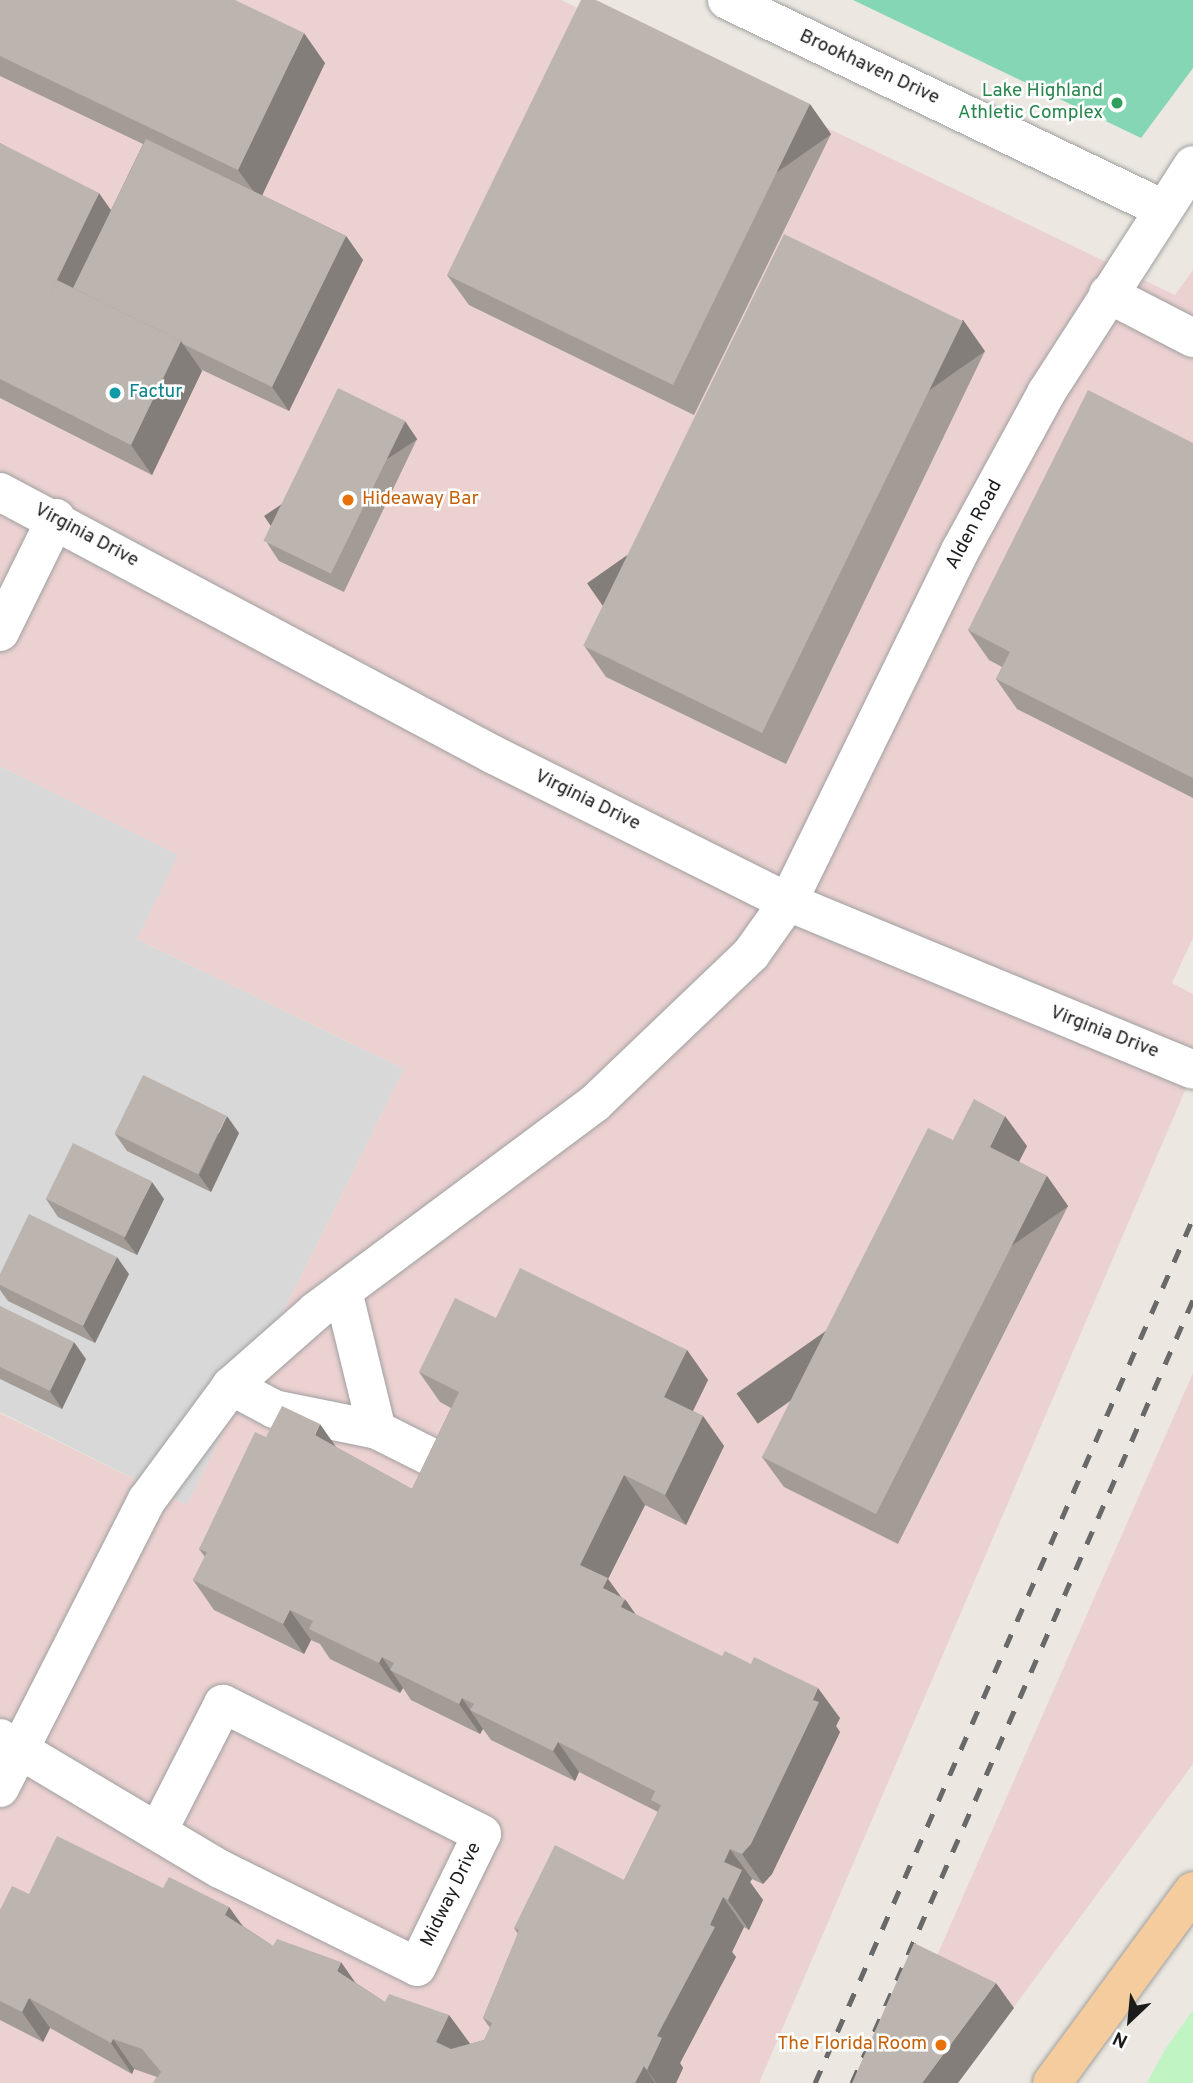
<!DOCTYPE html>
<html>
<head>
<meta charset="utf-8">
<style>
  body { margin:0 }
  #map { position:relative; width:1193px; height:2083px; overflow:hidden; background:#ece8e1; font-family:Overpass,sans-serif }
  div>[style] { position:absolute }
  .residential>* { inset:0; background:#d9d8d8 }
  .commercial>* { inset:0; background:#ecd1d1 }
  .park>* { inset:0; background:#c0f4c3 }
  .pitch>* { inset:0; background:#84d6b4 }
  .roads { filter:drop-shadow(0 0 2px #9f9f9f) drop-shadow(0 0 2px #9f9f9f) }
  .minor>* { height:38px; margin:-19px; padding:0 19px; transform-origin:19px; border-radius:19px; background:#fff }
  .major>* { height:38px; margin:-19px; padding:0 19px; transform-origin:19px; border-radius:19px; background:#f4cc9e }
  .rail>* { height:5px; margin-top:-2.5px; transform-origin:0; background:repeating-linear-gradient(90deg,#696969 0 14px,transparent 0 28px) }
  .wall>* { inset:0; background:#a29b96 }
  .shaded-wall>* { inset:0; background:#847e7a; transform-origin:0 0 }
  .building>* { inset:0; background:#bcb4ae; transform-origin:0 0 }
  .dots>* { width:19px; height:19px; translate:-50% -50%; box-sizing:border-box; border:4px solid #fff; border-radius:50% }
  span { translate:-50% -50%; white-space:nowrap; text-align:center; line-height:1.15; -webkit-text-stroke:5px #fff; paint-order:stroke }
  .street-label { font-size:19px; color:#1b1b1b }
  .leisure-label { font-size:19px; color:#27864d }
  .right { translate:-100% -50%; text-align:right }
  .culture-label { font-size:19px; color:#0d838f }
  .left { translate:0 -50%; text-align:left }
  .food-label { font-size:19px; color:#c56008 }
  .north { position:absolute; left:1095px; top:1985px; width:70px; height:70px; -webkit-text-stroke:5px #fff; paint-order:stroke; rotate:206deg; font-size:19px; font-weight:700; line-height:28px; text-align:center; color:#1b1b1b }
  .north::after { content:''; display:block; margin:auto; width:24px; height:32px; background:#1b1b1b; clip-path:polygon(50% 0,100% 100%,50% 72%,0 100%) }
</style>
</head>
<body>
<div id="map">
  <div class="residential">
    <div style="clip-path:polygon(0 766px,179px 855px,137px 939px,404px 1069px,187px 1505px,0 1412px)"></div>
  </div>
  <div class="commercial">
    <div style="clip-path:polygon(0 0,561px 0,1175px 295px,1193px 270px,1193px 938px,1172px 983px,1193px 994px,1193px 1072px,759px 2083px,0 2083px,0 1413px,187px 1505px,404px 1069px,137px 939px,178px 855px,0 766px)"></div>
    <div style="clip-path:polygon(1193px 1373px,1193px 1764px,958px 2083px,881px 2083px)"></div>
  </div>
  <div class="park">
    <div style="clip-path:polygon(1193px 2010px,1193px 2083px,1147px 2083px,1164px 2051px)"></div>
  </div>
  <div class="pitch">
    <div style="clip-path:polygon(853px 0,1193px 0,1193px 68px,1141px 138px)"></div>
  </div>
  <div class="roads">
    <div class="minor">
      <div style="left:727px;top:0;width:482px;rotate:25.6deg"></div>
      <div style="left:1108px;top:294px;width:96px;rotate:27.4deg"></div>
      <div style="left:0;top:492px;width:560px;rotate:28.03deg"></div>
      <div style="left:494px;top:755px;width:329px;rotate:26.6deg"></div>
      <div style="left:788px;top:902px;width:438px;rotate:22.5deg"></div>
      <div style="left:0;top:632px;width:127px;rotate:-63.8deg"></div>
      <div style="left:343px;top:1291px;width:143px;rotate:76.3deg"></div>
      <div style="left:231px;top:1386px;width:49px;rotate:28.1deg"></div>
      <div style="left:274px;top:1409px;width:105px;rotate:11.5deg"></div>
      <div style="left:377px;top:1430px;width:72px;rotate:26.6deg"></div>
      <div style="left:0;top:1738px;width:256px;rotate:30.8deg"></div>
      <div style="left:220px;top:1869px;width:220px;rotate:26.4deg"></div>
      <div style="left:417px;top:1967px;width:148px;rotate:-64deg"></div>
      <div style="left:482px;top:1834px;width:290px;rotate:-153.3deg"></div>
      <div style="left:223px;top:1704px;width:143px;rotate:117.1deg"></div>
      <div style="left:0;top:1788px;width:323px;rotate:-63deg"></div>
      <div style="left:147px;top:1500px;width:142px;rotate:-53.6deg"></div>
      <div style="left:231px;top:1386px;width:113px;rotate:-41.4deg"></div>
      <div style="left:316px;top:1311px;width:348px;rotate:-36.7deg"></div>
      <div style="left:595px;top:1103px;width:216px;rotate:-43.7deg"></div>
      <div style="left:751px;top:954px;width:64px;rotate:-54.6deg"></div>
      <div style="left:788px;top:902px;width:391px;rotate:-63.9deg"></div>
      <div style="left:960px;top:551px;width:180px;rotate:-61.4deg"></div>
      <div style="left:1046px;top:393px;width:271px;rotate:-57.2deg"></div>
    </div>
    <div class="major">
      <div style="left:1052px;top:2083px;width:238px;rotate:-53.7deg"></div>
    </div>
  </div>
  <div class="rail">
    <div style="left:815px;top:2083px;width:944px;rotate:-66.39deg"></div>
    <div style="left:852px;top:2083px;width:854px;rotate:-66.47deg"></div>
  </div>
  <div class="wall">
    <div style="clip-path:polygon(0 0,325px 63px,262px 195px,346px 236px,363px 260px,289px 411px,200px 369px,202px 371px,152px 475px,0 398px,0 143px,111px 210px,143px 144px,0 76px)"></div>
    <div style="clip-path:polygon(831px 134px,694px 415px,469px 305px,447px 275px)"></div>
    <div style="clip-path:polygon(963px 320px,985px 351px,786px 764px,606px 677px,585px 647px)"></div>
    <div style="clip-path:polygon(417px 439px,344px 592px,279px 561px,267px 543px)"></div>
    <div style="clip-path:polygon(1193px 443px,1193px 798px,1017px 709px,996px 679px,1002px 667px,989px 660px,968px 630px)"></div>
    <div style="clip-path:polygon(239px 1133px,211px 1192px,127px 1151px,115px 1134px)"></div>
    <div style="clip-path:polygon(953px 1140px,1027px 1146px,1019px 1162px,1047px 1176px,1068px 1206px,898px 1544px,784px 1487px,762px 1457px)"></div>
    <div style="clip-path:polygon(46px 1199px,164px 1199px,137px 1255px,58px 1217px)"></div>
    <div style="clip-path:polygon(0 1274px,129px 1274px,95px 1343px,8px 1301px,0 1290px)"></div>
    <div style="clip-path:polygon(0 1306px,86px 1359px,62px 1409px,0 1379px)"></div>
    <div style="clip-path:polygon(496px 1318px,687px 1350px,708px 1380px,693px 1411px,703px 1416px,724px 1446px,686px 1525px,645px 1505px,608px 1579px,621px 1597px,635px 1614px,840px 1718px,836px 1726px,840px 1732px,772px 1874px,763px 1884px,752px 1879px,750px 1882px,763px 1900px,749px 1930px,744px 1927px,732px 1952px,736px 1957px,680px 2063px,683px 2068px,676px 2083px,153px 2083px,157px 2077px,134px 2069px,132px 2074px,50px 2028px,43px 2042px,0 2020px,0 1910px,29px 1894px,163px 1888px,229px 1907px,243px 1926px,273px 1946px,356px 1983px,385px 2002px,449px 2015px,470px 2044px,484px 2040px,490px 2028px,483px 2018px,518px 1934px,514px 1928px,624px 1880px,658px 1812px,579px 1772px,575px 1781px,491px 1740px,483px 1729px,480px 1734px,411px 1700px,403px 1688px,400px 1693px,330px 1659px,320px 1644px,311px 1640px,304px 1654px,214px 1610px,193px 1580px,205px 1557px,199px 1549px,266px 1437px,336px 1447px,412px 1489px,451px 1408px,440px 1402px,419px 1372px)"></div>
  </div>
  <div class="shaded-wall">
    <div style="clip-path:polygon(304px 33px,325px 63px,260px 200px,238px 170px)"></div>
    <div style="left:810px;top:104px;width:37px;height:313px;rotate:55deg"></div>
    <div style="clip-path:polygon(99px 193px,120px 223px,85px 296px,39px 317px)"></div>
    <div style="clip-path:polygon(346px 236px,363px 260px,289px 411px,272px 387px)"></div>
    <div style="left:963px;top:320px;width:38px;height:459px;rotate:55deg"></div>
    <div style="clip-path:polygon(181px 341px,202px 371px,152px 475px,131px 445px)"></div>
    <div style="left:405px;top:421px;width:22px;height:170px;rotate:56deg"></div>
    <div style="clip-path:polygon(227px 1116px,239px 1133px,211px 1192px,199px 1175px)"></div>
    <div style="clip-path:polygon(1005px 1116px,1027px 1146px,1011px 1177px,990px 1147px)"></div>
    <div style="left:1047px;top:1176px;width:37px;height:379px;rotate:55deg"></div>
    <div style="clip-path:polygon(152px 1182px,164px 1199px,137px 1255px,124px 1238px)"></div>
    <div style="clip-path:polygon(117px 1257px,129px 1274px,95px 1343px,83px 1326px)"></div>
    <div style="clip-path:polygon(74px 1342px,86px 1359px,62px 1409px,50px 1391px)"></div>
    <div style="clip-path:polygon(687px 1350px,708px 1380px,685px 1427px,664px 1397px)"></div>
    <div style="clip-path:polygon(703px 1416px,724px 1446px,686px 1525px,665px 1495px)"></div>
    <div style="clip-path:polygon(320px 1424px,341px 1454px,315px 1435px)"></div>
    <div style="clip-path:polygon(624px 1475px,645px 1505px,608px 1579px,624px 1601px,625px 1599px,646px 1629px,642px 1637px,580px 1565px)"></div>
    <div style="clip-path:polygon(290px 1610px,311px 1640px,304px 1654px,283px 1624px)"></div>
    <div style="clip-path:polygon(382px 1657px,403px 1688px,400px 1693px,379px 1663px)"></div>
    <div style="clip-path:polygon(818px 1688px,840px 1718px,836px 1726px,840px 1732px,772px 1874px,763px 1884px,742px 1854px)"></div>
    <div style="clip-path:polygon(462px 1698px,483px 1729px,480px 1734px,459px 1704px)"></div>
    <div style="clip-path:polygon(558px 1742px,579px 1772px,575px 1781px,553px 1751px)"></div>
    <div style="clip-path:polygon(730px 1849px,752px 1879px,750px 1882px,763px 1900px,749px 1930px,728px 1900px,724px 1862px)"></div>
    <div style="clip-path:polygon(723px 1897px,744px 1927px,732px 1952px,736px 1957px,680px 2063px,683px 2068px,676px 2083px,656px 2083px,647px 2070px,657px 2036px)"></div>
    <div style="clip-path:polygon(229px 1907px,250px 1937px,225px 1915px)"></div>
    <div style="clip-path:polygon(341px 1962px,362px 1992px,337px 1971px)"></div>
    <div style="clip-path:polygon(996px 1983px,1014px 2008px,958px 2083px,922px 2083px)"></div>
    <div style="clip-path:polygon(29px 1998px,50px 2028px,43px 2042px,22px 2012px)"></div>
    <div style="clip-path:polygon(449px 2015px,471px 2045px,458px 2072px,436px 2042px)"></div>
    <div style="clip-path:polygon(113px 2039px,134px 2069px,132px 2074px,111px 2043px)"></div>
    <div style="clip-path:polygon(644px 2066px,655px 2083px,635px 2083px)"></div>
  </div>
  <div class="building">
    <div style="clip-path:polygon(0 0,235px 0,304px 33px,238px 170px,0 56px)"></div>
    <div style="clip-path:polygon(581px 0,596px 0,810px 104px,673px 385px,447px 275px)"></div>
    <div style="clip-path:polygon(146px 139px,346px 236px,272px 387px,183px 344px,181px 341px,73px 288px)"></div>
    <div style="clip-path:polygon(0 143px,99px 193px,39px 317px,57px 280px,181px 341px,131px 445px,0 379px)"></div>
    <div style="left:784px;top:234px;width:199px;height:458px;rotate:26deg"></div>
    <div style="left:338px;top:388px;width:75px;height:170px;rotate:26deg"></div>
    <div style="clip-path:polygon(1088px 390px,1193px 443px,1193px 778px,996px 679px,1010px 652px,968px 630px)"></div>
    <div style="left:143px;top:1075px;width:93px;height:65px;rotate:26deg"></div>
    <div style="clip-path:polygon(974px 1099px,1005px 1116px,990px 1147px,1047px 1176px,876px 1514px,762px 1457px,928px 1128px,953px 1140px)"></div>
    <div style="left:73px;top:1143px;width:88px;height:62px;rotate:26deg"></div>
    <div style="clip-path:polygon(29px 1214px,117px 1257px,83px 1326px,0 1285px,0 1274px)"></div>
    <div style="clip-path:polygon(520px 1268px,687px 1350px,664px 1397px,703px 1416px,665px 1495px,624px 1475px,580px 1565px,608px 1578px,603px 1588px,625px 1599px,621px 1607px,722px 1656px,725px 1651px,751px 1664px,754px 1657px,818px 1688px,813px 1700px,819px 1702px,751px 1844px,742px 1854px,730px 1849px,724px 1862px,742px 1870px,728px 1900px,723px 1897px,710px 1925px,715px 1927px,657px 2036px,662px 2038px,647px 2070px,644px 2066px,635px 2083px,153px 2083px,161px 2072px,142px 2049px,113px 2039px,111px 2043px,29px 1998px,22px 2012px,0 2001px,0 1910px,12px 1886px,29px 1894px,57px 1836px,163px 1888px,169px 1877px,229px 1907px,225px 1915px,273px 1946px,277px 1939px,341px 1962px,337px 1971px,385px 2002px,389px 1994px,449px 2015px,436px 2042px,451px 2049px,484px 2040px,492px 2023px,483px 2018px,519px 1930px,514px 1928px,555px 1845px,624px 1880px,661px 1805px,651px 1800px,655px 1791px,558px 1742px,553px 1751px,470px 1710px,474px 1704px,462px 1698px,459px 1704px,390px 1670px,394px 1663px,382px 1657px,379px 1663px,309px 1629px,313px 1621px,290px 1610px,283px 1624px,193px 1580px,207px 1552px,199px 1549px,255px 1432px,266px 1437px,282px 1406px,320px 1424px,315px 1435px,412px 1489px,459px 1392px,419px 1372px,455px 1298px,496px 1318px)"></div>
    <div style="clip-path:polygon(0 1306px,74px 1342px,50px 1391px,0 1367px)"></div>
    <div style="clip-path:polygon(914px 1943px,996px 1983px,922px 2083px,852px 2083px)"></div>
  </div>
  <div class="dots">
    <div style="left:1117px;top:103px;background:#2e9e5b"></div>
    <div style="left:115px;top:393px;background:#0f9aa8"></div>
    <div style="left:348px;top:500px;background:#e8710a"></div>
    <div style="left:941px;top:2045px;background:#e8710a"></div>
  </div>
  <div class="street-label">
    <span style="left:869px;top:68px;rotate:25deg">Brookhaven Drive</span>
    <span style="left:975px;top:525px;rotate:-62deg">Alden Road</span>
    <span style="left:86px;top:536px;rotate:28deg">Virginia Drive</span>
    <span style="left:587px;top:801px;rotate:26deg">Virginia Drive</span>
    <span style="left:1104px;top:1033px;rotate:21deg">Virginia Drive</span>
    <span style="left:452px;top:1895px;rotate:-64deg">Midway Drive</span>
  </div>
  <div class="leisure-label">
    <span class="right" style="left:1103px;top:103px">Lake Highland<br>Athletic Complex</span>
  </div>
  <div class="culture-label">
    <span class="left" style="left:129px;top:393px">Factur</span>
  </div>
  <div class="food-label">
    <span class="left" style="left:362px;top:500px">Hideaway Bar</span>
    <span class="right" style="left:927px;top:2045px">The Florida Room</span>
  </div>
  <div class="north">N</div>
</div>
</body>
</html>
